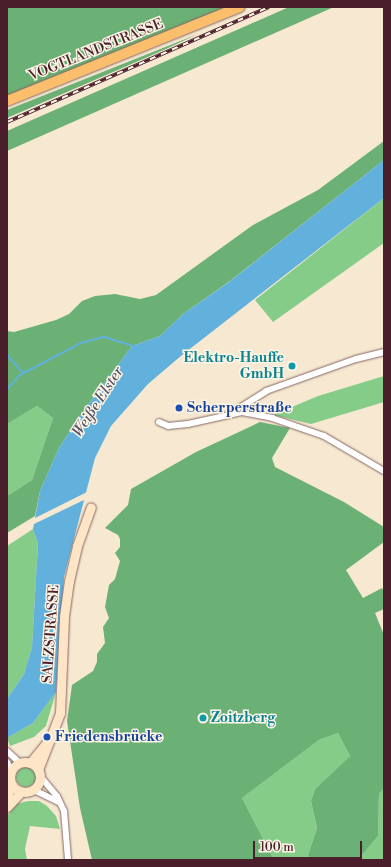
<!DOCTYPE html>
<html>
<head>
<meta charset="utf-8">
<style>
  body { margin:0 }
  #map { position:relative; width:391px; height:867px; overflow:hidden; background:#f7e9d1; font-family:"Libre Bodoni",serif }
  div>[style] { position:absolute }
  .green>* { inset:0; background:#84cc88 }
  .round { border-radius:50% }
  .forest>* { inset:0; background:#6bb074 }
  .water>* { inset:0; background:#61b1dc }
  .pier>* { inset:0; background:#f7e9d1 }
  .stream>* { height:2px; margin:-1px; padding:0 1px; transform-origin:1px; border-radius:1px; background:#61b1dc }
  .roads { filter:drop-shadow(0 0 1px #876665) drop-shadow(0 0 1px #876665) }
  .street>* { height:6px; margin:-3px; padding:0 3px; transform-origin:3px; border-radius:3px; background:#fff }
  .secondary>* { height:9px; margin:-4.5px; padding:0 4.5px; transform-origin:4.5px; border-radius:4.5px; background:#fde5c5 }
  .secondary>.ring { margin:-4.5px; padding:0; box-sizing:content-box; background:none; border:9px solid #fde5c5; border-radius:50% }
  .primary>* { height:10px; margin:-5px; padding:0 5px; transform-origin:5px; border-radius:5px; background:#fabe6d }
  .rail>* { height:3.5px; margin-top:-1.75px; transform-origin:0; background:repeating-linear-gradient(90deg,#fcf5e5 0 6px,#4a1f2b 0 12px); box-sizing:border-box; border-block:1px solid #4a1f2b }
  .dots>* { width:11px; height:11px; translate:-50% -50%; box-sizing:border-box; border:2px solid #fcf5e5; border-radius:50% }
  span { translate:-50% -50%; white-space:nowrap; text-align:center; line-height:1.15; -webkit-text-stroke:3px #fcf5e5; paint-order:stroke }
  .street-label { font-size:14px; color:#4a1f2b }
  .culture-label { font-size:14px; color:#0d838f; font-weight:700 }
  .right { translate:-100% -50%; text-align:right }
  .left { translate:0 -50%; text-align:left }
  .transit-label { font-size:14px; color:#164399; font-weight:700 }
  .water-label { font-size:15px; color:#525269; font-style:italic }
  .frame { position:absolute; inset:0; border:8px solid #4a1f2b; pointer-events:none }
  .scale { position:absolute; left:253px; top:841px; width:109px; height:18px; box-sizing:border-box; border:2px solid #4a1f2b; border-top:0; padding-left:5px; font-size:12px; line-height:14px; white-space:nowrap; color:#4a1f2b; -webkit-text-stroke:3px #fcf5e5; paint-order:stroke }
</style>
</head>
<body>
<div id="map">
  <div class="green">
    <div style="clip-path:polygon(384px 198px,384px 243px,273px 322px,255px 300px)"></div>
    <div style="clip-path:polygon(384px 376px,384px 402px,311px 424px,273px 415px,318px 396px)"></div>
    <div style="clip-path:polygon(37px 406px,53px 418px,32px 480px,7px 496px,7px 424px)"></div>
    <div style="clip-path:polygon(33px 529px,38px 544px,32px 647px,24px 674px,7px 699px,7px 546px)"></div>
    <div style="clip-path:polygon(56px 692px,46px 726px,34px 737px,10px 746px,7px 738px,33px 723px)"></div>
    <div style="clip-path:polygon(338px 733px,350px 756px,315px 789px,311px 801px,317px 828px,308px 855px,309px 860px,274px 860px,242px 798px,319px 740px)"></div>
    <div class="round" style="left:16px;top:767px;width:20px;height:20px"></div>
    <div style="clip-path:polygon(384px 788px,384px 860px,358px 860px,378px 836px,379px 794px)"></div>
    <div style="clip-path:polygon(28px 801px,39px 801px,47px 806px,56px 816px,60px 829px,30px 826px,25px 849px,27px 860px,7px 860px,7px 816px,16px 804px)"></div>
  </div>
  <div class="forest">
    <div style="clip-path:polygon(7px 7px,229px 7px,7px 97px)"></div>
    <div style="clip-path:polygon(289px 7px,334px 7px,7px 151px,7px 131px)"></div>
    <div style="clip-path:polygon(198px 34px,166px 49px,7px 118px,7px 110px)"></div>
    <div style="clip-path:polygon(384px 141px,384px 160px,230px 281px,183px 314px,160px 336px,132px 346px,84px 410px,59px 448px,40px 491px,35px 516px,7px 533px,7px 496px,32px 480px,53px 418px,37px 406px,7px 424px,7px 331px,14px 332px,56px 320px,69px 314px,82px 301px,95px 296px,115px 294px,140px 299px,156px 295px,253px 225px,318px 190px)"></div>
    <div style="clip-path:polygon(260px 422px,290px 428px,272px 458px,275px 467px,344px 502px,384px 527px,384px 542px,346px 570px,363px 598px,382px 588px,384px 592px,384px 609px,375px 613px,384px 635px,384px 788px,379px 794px,378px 836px,358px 860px,309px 860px,308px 855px,317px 828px,311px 801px,315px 789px,350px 756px,338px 733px,319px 740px,242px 798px,274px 860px,92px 860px,80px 808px,67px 721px,72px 685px,93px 671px,97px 662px,97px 654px,105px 643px,103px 627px,109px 618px,105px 607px,109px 585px,115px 579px,120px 561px,115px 553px,120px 547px,120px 539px,118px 535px,105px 528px,128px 505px,131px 489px,196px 452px)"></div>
  </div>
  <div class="water">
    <div style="clip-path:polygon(384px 160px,384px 198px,182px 355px,148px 384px,111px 426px,95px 458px,64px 577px,56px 692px,33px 723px,7px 738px,7px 699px,24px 674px,32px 647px,38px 544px,33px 529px,40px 491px,59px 448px,84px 410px,132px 346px,160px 336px,183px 314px,229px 282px)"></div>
  </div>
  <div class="pier">
    <div style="clip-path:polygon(87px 492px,86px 499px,32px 525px,33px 519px)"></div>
  </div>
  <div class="stream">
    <div style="left:7px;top:355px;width:24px;rotate:48deg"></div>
    <div style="left:7px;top:389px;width:19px;rotate:-47deg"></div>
    <div style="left:20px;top:375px;width:69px;rotate:-27.7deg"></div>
    <div style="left:81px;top:343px;width:24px;rotate:-15deg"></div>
    <div style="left:104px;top:337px;width:31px;rotate:17deg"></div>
  </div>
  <div class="roads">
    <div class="street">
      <div style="left:233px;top:412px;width:39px;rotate:-32deg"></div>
      <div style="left:266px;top:391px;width:96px;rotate:-19.6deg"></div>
      <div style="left:356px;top:359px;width:29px;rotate:-14deg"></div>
      <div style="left:159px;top:422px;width:10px;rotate:24deg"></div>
      <div style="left:168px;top:426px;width:20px;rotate:-6deg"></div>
      <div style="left:188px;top:424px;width:55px;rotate:-12.5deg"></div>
      <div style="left:242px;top:412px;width:31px;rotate:11deg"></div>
      <div style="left:272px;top:418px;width:55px;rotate:19.1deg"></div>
      <div style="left:324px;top:436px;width:69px;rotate:30.3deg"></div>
      <div style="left:7px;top:751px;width:18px;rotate:43deg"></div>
      <div style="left:7px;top:762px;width:10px;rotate:66deg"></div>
      <div style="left:40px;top:776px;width:26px;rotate:50deg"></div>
      <div style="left:57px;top:796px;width:17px;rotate:65deg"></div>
      <div style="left:64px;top:811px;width:49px;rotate:85.3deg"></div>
      <div style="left:34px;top:790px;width:28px;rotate:26deg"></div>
    </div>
    <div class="secondary">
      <div class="ring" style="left:10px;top:762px;width:21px;height:21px"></div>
      <div style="left:30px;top:763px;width:28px;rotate:-51deg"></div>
      <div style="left:38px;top:770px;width:61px;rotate:-68.9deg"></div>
      <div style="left:60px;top:713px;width:97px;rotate:-87.6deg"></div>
      <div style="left:64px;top:616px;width:35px;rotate:-82deg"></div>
      <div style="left:69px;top:581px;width:36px;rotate:-77deg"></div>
      <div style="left:77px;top:546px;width:41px;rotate:-70.3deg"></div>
      <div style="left:7px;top:796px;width:12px;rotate:-66deg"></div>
      <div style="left:7px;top:807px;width:21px;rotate:-47deg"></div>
    </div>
    <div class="primary">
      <div style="left:7px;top:101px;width:251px;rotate:-22deg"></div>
    </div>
  </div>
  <div class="rail">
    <div style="left:7px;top:122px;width:286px;rotate:-23.7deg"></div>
  </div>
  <div class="dots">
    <div style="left:292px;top:366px;background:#0f9aa8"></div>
    <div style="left:179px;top:408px;background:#1a4fb4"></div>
    <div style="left:203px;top:718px;background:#0f9aa8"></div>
    <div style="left:47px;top:737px;background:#1a4fb4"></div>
  </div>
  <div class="street-label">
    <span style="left:96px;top:50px;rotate:-22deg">VOGTLANDSTRASSE</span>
    <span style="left:51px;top:634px;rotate:-86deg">SALZSTRASSE</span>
  </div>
  <div class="culture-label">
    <span class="right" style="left:284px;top:366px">Elektro-Hauffe<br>GmbH</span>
    <span class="left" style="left:211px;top:718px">Zoitzberg</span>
  </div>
  <div class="transit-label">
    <span class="left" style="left:187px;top:408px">Scherperstraße</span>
    <span class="left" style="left:55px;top:737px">Friedensbrücke</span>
  </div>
  <div class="water-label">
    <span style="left:98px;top:402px;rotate:-57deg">Weiße Elster</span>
  </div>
  <div class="frame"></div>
  <div class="scale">100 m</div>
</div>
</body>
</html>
